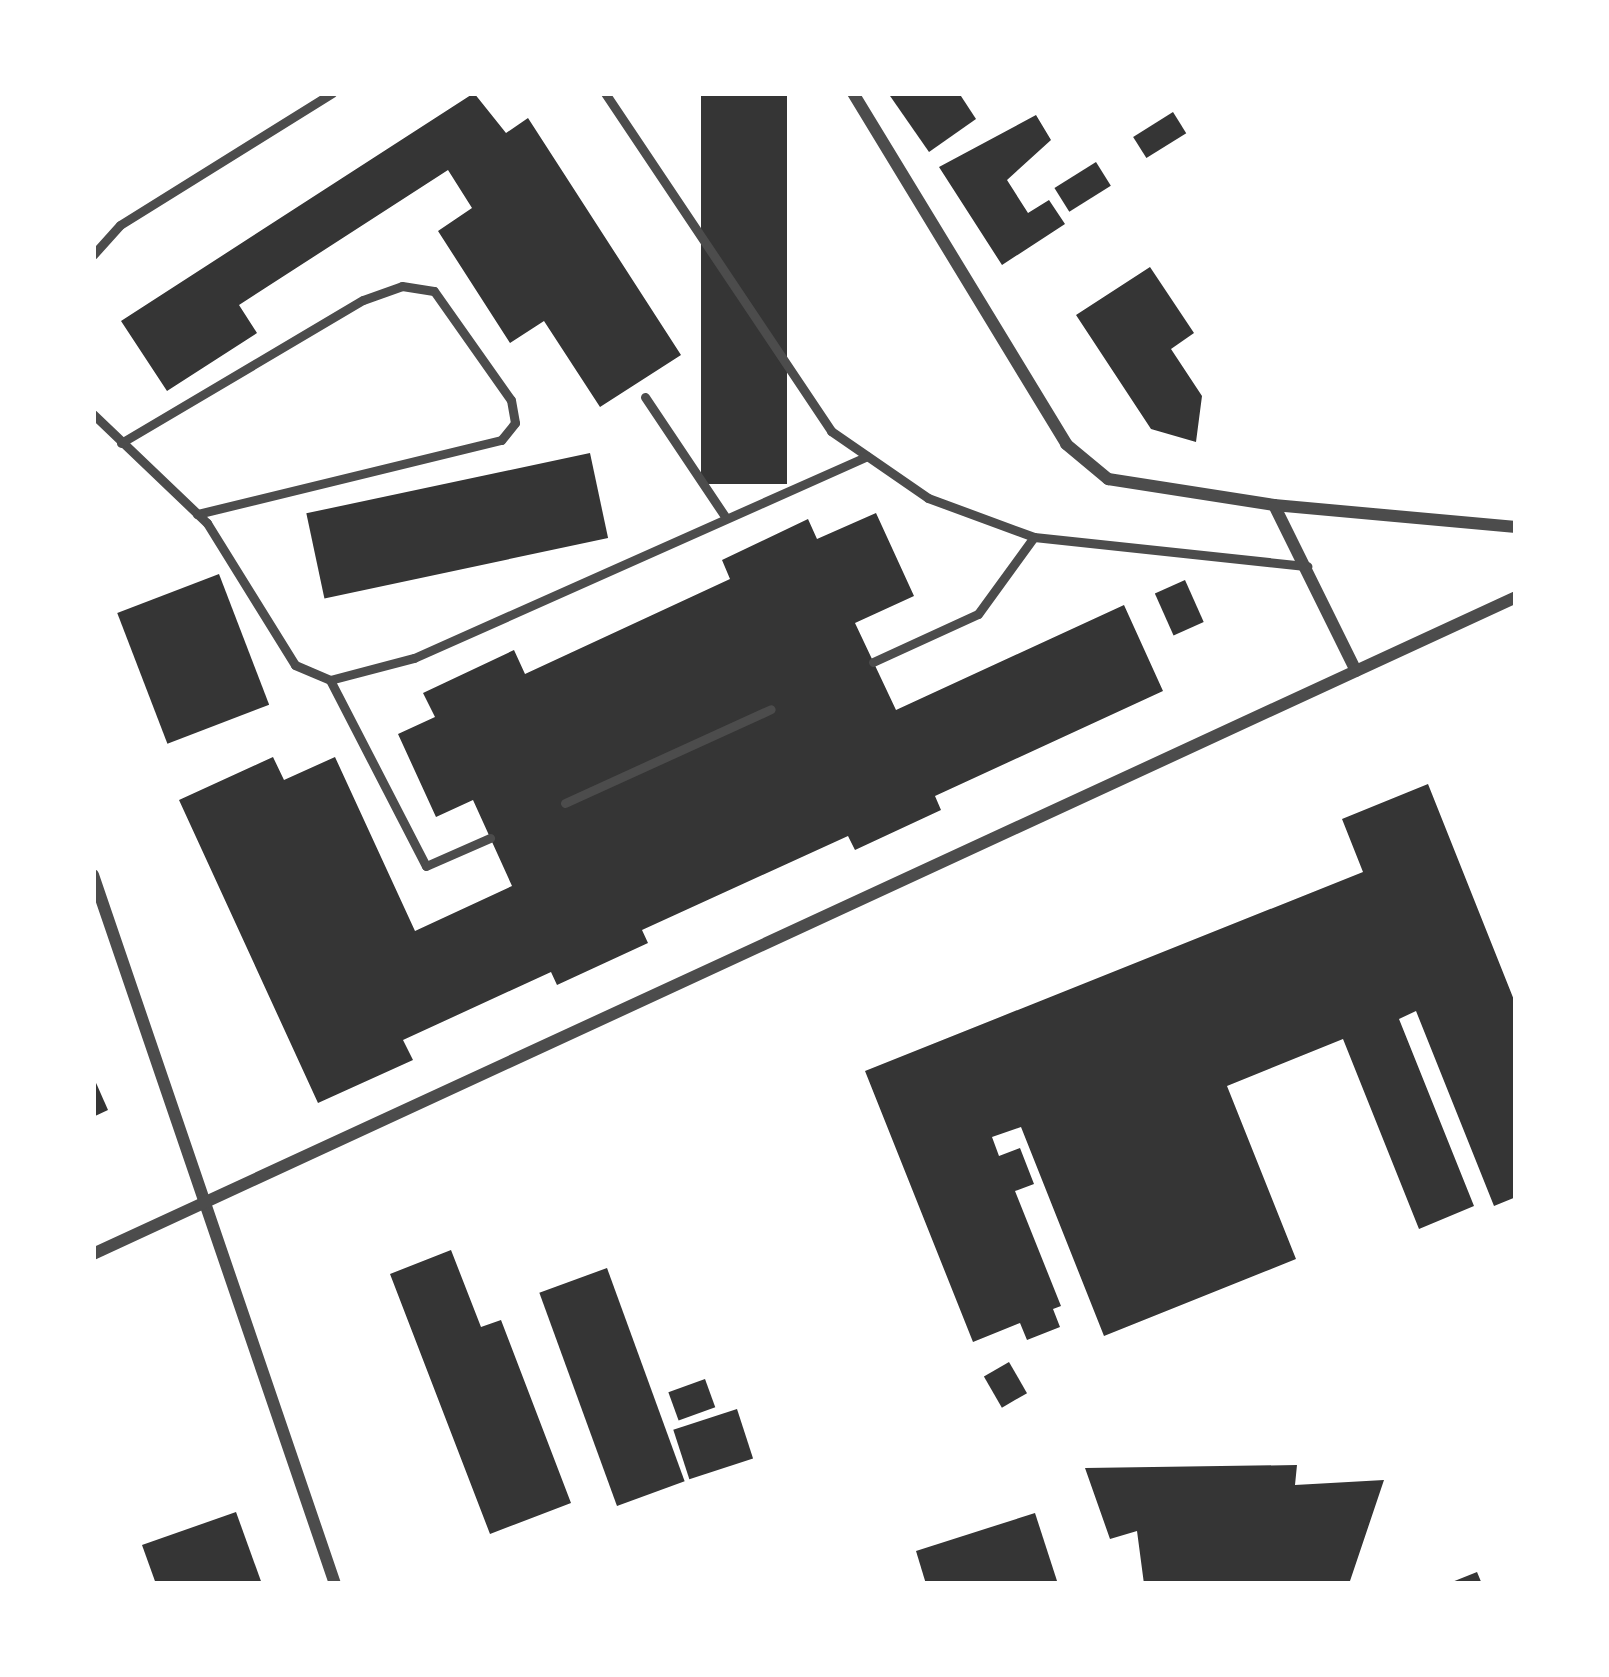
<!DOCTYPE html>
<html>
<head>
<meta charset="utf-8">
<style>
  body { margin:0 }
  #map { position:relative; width:1609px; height:1677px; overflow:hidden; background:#fff; font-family:"Nunito Sans",sans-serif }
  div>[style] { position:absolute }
  .building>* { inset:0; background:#353535; transform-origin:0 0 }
  .service>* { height:9px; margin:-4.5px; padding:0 4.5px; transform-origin:4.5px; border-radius:4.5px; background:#4c4c4c }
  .minor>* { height:12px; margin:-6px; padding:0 6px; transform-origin:6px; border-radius:6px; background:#4c4c4c }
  span { translate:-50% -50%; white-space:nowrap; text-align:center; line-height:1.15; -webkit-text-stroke:10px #fff; paint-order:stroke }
  .frame { position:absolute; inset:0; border:96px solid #fff; pointer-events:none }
</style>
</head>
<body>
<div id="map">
  <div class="building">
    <div style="clip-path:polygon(474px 93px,506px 133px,528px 118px,681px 355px,600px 407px,544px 321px,510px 343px,438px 231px,472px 208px,448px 170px,239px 305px,257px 333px,167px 391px,121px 321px)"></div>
    <div style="left:701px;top:93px;width:86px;height:391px"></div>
    <div style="clip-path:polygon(888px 93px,959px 93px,976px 119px,929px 152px)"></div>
    <div style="left:1173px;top:112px;width:25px;height:47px;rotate:58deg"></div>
    <div style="clip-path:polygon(1036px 115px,1051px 140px,1007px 180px,1028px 213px,1049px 200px,1065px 224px,1002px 265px,939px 167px)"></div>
    <div style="left:1096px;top:162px;width:28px;height:49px;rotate:58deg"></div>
    <div style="clip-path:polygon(1150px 267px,1194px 333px,1171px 349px,1202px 396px,1196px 442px,1151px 429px,1076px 315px)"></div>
    <div style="left:590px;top:453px;width:87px;height:290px;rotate:78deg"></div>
    <div style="clip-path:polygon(876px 513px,914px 596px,855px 623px,896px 710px,1124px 605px,1163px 691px,935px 796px,941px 810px,855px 850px,848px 836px,642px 930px,648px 943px,557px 985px,551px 972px,403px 1040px,413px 1060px,318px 1103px,179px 800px,273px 757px,284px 780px,335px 757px,415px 931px,512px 886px,473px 800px,436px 817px,398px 734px,435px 717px,423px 693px,514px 650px,525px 674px,730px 579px,722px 560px,808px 519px,817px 539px)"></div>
    <div style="left:219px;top:574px;width:140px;height:109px;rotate:69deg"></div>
    <div style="left:1185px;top:580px;width:46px;height:33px;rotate:66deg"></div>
    <div style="clip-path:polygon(1428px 784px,1516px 1005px,1516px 1197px,1494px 1206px,1416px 1011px,1399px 1019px,1474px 1206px,1419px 1229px,1343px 1039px,1227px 1086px,1296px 1259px,1104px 1336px,1021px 1127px,992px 1137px,999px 1156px,1020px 1148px,1034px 1184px,1015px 1191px,1061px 1306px,1053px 1309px,1060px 1327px,1027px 1340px,1020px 1323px,973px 1342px,865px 1071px,1363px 872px,1342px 819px)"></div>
    <div style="clip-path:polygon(93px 1076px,108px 1110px,93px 1117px)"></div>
    <div style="clip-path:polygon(451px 1250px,481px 1327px,501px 1320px,571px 1503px,490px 1534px,390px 1274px)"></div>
    <div style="left:607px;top:1268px;width:227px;height:72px;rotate:70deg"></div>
    <div style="left:1009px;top:1362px;width:36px;height:29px;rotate:60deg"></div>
    <div style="left:705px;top:1379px;width:30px;height:39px;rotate:70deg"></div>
    <div style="left:737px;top:1409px;width:52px;height:67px;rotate:72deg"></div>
    <div style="clip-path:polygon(1297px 1465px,1295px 1485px,1384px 1480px,1349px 1584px,1144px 1584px,1137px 1531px,1110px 1539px,1085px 1468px)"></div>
    <div style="clip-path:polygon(236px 1512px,262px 1584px,156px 1584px,142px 1545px)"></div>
    <div style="clip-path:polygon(1035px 1513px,1058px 1584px,926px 1584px,916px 1551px)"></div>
    <div style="clip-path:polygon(1477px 1572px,1482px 1584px,1447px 1584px)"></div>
  </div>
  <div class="service">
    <div style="left:605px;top:93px;width:407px;rotate:56.2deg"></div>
    <div style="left:831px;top:431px;width:118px;rotate:34.6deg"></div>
    <div style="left:928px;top:498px;width:113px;rotate:20.2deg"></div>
    <div style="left:1034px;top:537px;width:275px;rotate:6.1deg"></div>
    <div style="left:93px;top:255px;width:40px;rotate:-48deg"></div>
    <div style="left:120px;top:225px;width:250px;rotate:-31.9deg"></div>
    <div style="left:645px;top:397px;width:146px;rotate:56.2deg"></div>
    <div style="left:93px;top:414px;width:158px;rotate:43.7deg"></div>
    <div style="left:207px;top:523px;width:167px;rotate:58.2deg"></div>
    <div style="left:295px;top:665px;width:38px;rotate:23deg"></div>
    <div style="left:330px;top:680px;width:87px;rotate:-14.7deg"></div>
    <div style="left:414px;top:658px;width:496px;rotate:-24deg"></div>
    <div style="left:121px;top:443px;width:281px;rotate:-30.6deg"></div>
    <div style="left:363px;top:300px;width:41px;rotate:-19.7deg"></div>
    <div style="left:402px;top:286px;width:32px;rotate:9deg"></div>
    <div style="left:434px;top:291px;width:133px;rotate:54.8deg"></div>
    <div style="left:511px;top:400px;width:23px;rotate:80deg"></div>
    <div style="left:515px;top:423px;width:22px;rotate:129deg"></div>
    <div style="left:501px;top:440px;width:313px;rotate:166.3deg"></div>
    <div style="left:873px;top:662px;width:115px;rotate:-24.6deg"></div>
    <div style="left:978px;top:614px;width:95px;rotate:-54deg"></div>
    <div style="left:330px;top:680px;width:209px;rotate:62.7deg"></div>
    <div style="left:426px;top:866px;width:70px;rotate:-23.6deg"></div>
    <div style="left:565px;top:803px;width:226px;rotate:-24.5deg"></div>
  </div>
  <div class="minor">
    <div style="left:853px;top:93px;width:411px;rotate:58.7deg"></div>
    <div style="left:1066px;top:444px;width:55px;rotate:39.8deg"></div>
    <div style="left:1108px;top:479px;width:168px;rotate:8.9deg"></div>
    <div style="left:1274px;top:505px;width:185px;rotate:63.7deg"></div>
    <div style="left:1274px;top:505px;width:243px;rotate:5.2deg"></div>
    <div style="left:93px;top:875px;width:749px;rotate:71.15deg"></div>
    <div style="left:93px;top:1254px;width:1567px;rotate:-24.78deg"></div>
  </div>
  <div class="frame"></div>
</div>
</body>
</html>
